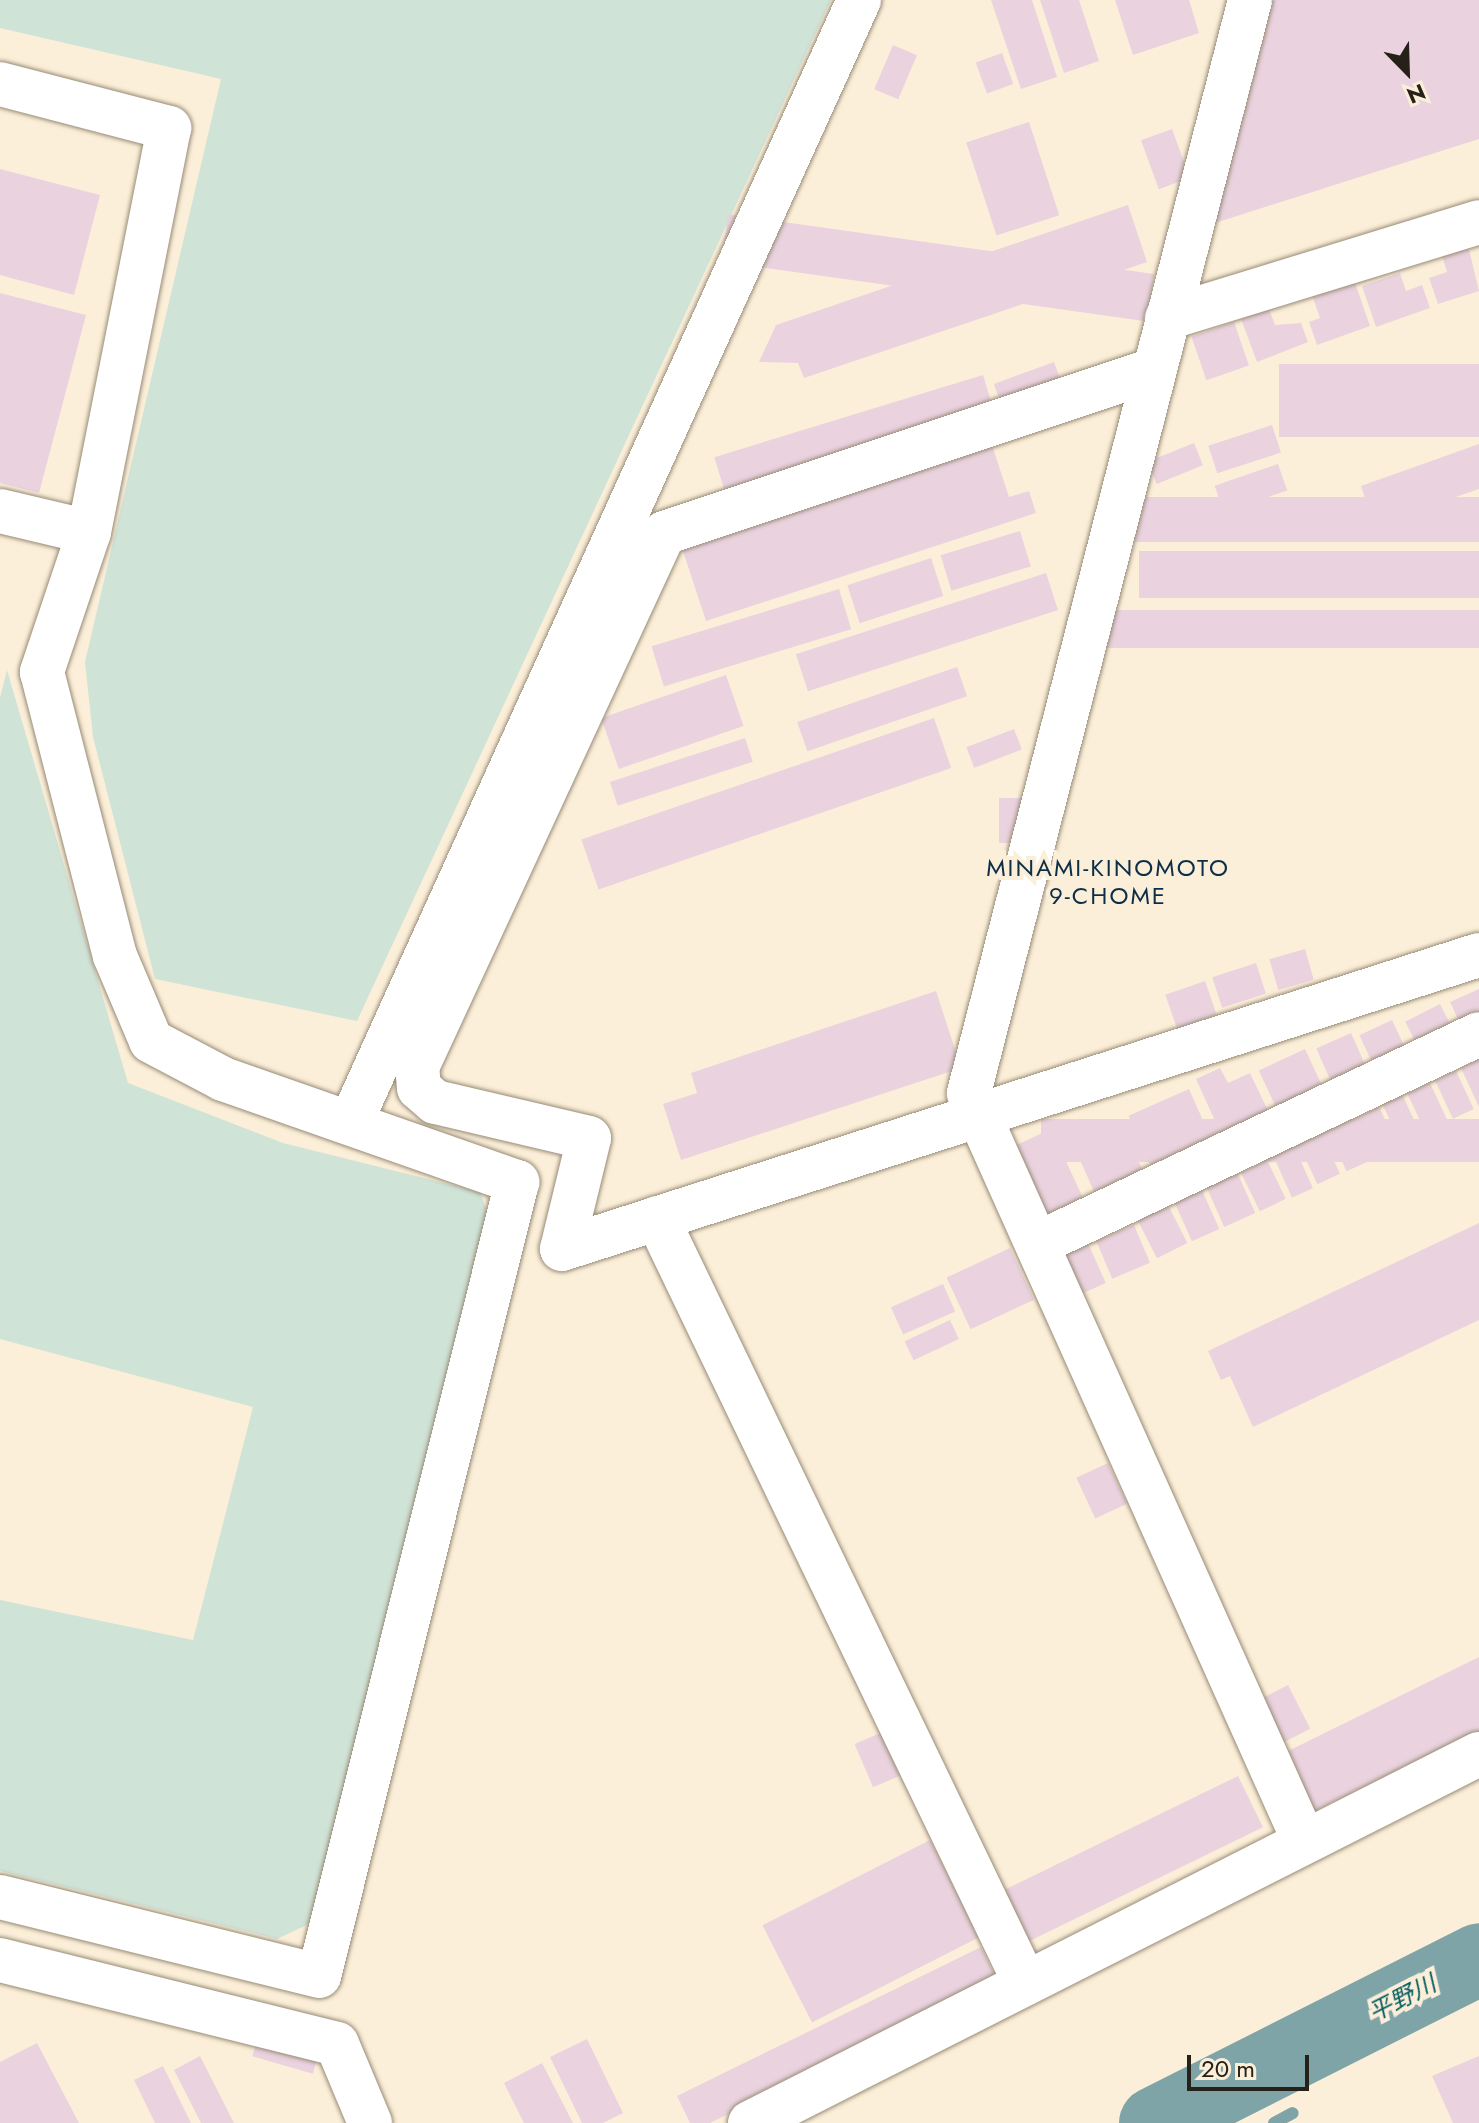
<!DOCTYPE html>
<html>
<head>
<meta charset="utf-8">
<style>
  body { margin:0 }
  #map { position:relative; width:1479px; height:2123px; overflow:hidden; background:#fcefd9; font-family:Jost,"Noto Sans JP",sans-serif }
  div>[style] { position:absolute }
  .green>* { inset:0; background:#d0e3d7 }
  .stream>* { height:12px; margin:-6px; padding:0 6px; transform-origin:6px; border-radius:6px; background:#7ea4a7 }
  .river>* { height:72px; margin:-36px; padding:0 36px; transform-origin:36px; border-radius:36px; background:#7ea4a7 }
  .building>* { inset:0; background:#ead2df; transform-origin:0 0 }
  .roads { filter:drop-shadow(0 0 2px #978b77) drop-shadow(0 0 2px #978b77) }
  .minor>* { height:44px; margin:-22px; padding:0 22px; transform-origin:22px; border-radius:22px; background:#fff }
  span { translate:-50% -50%; white-space:nowrap; text-align:center; line-height:1.15; -webkit-text-stroke:8px #fcefd9; paint-order:stroke }
  .neighbourhood-label { font-size:24px; color:#0c2e47; letter-spacing:2px }
  .water-label { font-size:24px; color:#01595f; font-style:italic }
  .north { position:absolute; left:1367px; top:32px; width:80px; height:80px; -webkit-text-stroke:6px #fcefd9; paint-order:stroke; rotate:157deg; font-size:22px; font-weight:700; line-height:32px; text-align:center; color:#252018 }
  .north::after { content:''; display:block; margin:auto; width:28px; height:36px; background:#252018; clip-path:polygon(50% 0,100% 100%,50% 72%,0 100%) }
  .scale { position:absolute; left:1187px; top:2055px; width:122px; height:36px; box-sizing:border-box; border:4px solid #252018; border-top:0; padding-left:10px; font-size:24px; line-height:28px; white-space:nowrap; color:#252018; -webkit-text-stroke:6px #fcefd9; paint-order:stroke }
</style>
</head>
<body>
<div id="map">
  <div class="green">
    <div style="clip-path:polygon(0 0,831px 0,357px 1021px,155px 979px,93px 737px,85px 662px,221px 79px,0 28px)"></div>
    <div style="clip-path:polygon(7px 670px,128px 1083px,283px 1143px,480px 1192px,492px 1225px,309px 1924px,277px 1939px,0 1871px,0 1600px,193px 1640px,253px 1407px,0 1339px,0 698px)"></div>
  </div>
  <div class="stream">
    <div style="left:1274px;top:2123px;width:21px;rotate:-28deg"></div>
  </div>
  <div class="river">
    <div style="left:1155px;top:2123px;width:363px;rotate:-26.8deg"></div>
  </div>
  <div class="building">
    <div style="clip-path:polygon(991px 0,1032px 0,1057px 77px,1021px 89px)"></div>
    <div style="clip-path:polygon(1040px 0,1079px 0,1099px 61px,1064px 73px)"></div>
    <div style="clip-path:polygon(1115px 0,1189px 0,1199px 33px,1133px 55px)"></div>
    <div style="clip-path:polygon(1270px 0,1479px 0,1479px 139px,1215px 223px)"></div>
    <div style="left:893px;top:45px;width:26px;height:48px;rotate:23deg"></div>
    <div style="left:1002px;top:53px;width:33px;height:28px;rotate:70deg"></div>
    <div style="left:1029px;top:122px;width:98px;height:66px;rotate:72deg"></div>
    <div style="left:1172px;top:129px;width:52px;height:33px;rotate:70deg"></div>
    <div style="clip-path:polygon(0 169px,100px 195px,74px 295px,0 275px)"></div>
    <div style="clip-path:polygon(1128px 205px,1147px 262px,804px 378px,798px 363px,759px 362px,776px 325px)"></div>
    <div style="clip-path:polygon(1467px 241px,1479px 291px,1438px 304px,1429px 278px,1447px 272px,1440px 249px)"></div>
    <div style="clip-path:polygon(1400px 273px,1406px 291px,1422px 285px,1430px 308px,1376px 327px,1362px 286px)"></div>
    <div style="left:1154px;top:274px;width:48px;height:430px;rotate:98deg"></div>
    <div style="clip-path:polygon(1354px 280px,1370px 326px,1317px 345px,1309px 322px,1320px 318px,1312px 295px)"></div>
    <div style="clip-path:polygon(0 293px,86px 315px,39px 493px,0 483px)"></div>
    <div style="clip-path:polygon(1269px 309px,1275px 325px,1301px 323px,1308px 342px,1257px 362px,1241px 319px)"></div>
    <div style="left:1234px;top:322px;width:46px;height:45px;rotate:71deg"></div>
    <div style="left:1054px;top:362px;width:23px;height:64px;rotate:70deg"></div>
    <div style="left:1479px;top:364px;width:73px;height:200px;rotate:90deg"></div>
    <div style="left:983px;top:375px;width:38px;height:281px;rotate:73deg"></div>
    <div style="left:1272px;top:425px;width:29px;height:67px;rotate:72deg"></div>
    <div style="clip-path:polygon(991px 442px,1009px 497px,1029px 491px,1036px 513px,706px 621px,681px 545px)"></div>
    <div style="left:1194px;top:443px;width:24px;height:50px;rotate:68deg"></div>
    <div style="clip-path:polygon(1479px 444px,1479px 489px,1374px 525px,1361px 486px)"></div>
    <div style="left:1278px;top:464px;width:28px;height:67px;rotate:71deg"></div>
    <div style="left:1479px;top:497px;width:45px;height:349px;rotate:90deg"></div>
    <div style="left:1020px;top:531px;width:37px;height:83px;rotate:73deg"></div>
    <div style="left:1479px;top:551px;width:47px;height:340px;rotate:90deg"></div>
    <div style="left:931px;top:558px;width:40px;height:88px;rotate:72deg"></div>
    <div style="left:1046px;top:573px;width:39px;height:263px;rotate:72deg"></div>
    <div style="left:839px;top:589px;width:42px;height:196px;rotate:73deg"></div>
    <div style="left:1479px;top:610px;width:38px;height:397px;rotate:90deg"></div>
    <div style="left:957px;top:667px;width:31px;height:169px;rotate:71deg"></div>
    <div style="left:726px;top:675px;width:54px;height:132px;rotate:71deg"></div>
    <div style="left:934px;top:718px;width:53px;height:373px;rotate:71deg"></div>
    <div style="left:1014px;top:729px;width:22px;height:51px;rotate:69deg"></div>
    <div style="left:745px;top:738px;width:25px;height:142px;rotate:72deg"></div>
    <div style="left:999px;top:798px;width:23px;height:45px"></div>
    <div style="left:1305px;top:949px;width:32px;height:37px;rotate:74deg"></div>
    <div style="left:1256px;top:963px;width:32px;height:46px;rotate:72deg"></div>
    <div style="left:1205px;top:981px;width:36px;height:42px;rotate:71deg"></div>
    <div style="clip-path:polygon(1479px 989px,1479px 1025px,1464px 1032px,1450px 1002px)"></div>
    <div style="clip-path:polygon(936px 991px,961px 1068px,681px 1160px,663px 1104px,697px 1093px,691px 1073px)"></div>
    <div style="left:1440px;top:1004px;width:34px;height:39px;rotate:63deg"></div>
    <div style="left:1392px;top:1020px;width:41px;height:36px;rotate:65deg"></div>
    <div style="left:1351px;top:1033px;width:46px;height:38px;rotate:66deg"></div>
    <div style="left:1305px;top:1049px;width:52px;height:51px;rotate:65deg"></div>
    <div style="clip-path:polygon(1479px 1059px,1479px 1107px,1461px 1068px)"></div>
    <div style="clip-path:polygon(1220px 1068px,1228px 1083px,1250px 1073px,1273px 1121px,1225px 1143px,1196px 1079px)"></div>
    <div style="left:1456px;top:1071px;width:42px;height:23px;rotate:65deg"></div>
    <div style="left:1430px;top:1083px;width:44px;height:25px;rotate:65deg"></div>
    <div style="left:1189px;top:1089px;width:64px;height:66px;rotate:66deg"></div>
    <div style="left:1402px;top:1094px;width:44px;height:22px;rotate:65deg"></div>
    <div style="left:1379px;top:1107px;width:43px;height:26px;rotate:64deg"></div>
    <div style="left:1479px;top:1119px;width:43px;height:438px;rotate:90deg"></div>
    <div style="left:1351px;top:1120px;width:45px;height:25px;rotate:66deg"></div>
    <div style="left:1122px;top:1124px;width:58px;height:53px;rotate:66deg"></div>
    <div style="left:1051px;top:1129px;width:84px;height:49px;rotate:65deg"></div>
    <div style="left:1321px;top:1133px;width:45px;height:25px;rotate:65deg"></div>
    <div style="left:1295px;top:1148px;width:44px;height:23px;rotate:66deg"></div>
    <div style="left:1267px;top:1160px;width:43px;height:29px;rotate:64deg"></div>
    <div style="left:1237px;top:1172px;width:45px;height:34px;rotate:66deg"></div>
    <div style="left:1201px;top:1188px;width:45px;height:30px;rotate:66deg"></div>
    <div style="left:1166px;top:1201px;width:47px;height:34px;rotate:63deg"></div>
    <div style="clip-path:polygon(1479px 1223px,1479px 1320px,1253px 1427px,1230px 1376px,1221px 1380px,1208px 1351px)"></div>
    <div style="left:1134px;top:1225px;width:41px;height:41px;rotate:67deg"></div>
    <div style="left:1087px;top:1241px;width:46px;height:25px;rotate:66deg"></div>
    <div style="left:1010px;top:1248px;width:57px;height:70px;rotate:65deg"></div>
    <div style="left:943px;top:1284px;width:30px;height:57px;rotate:66deg"></div>
    <div style="left:950px;top:1320px;width:21px;height:50px;rotate:65deg"></div>
    <div style="left:1108px;top:1463px;width:45px;height:35px;rotate:65deg"></div>
    <div style="clip-path:polygon(1479px 1657px,1479px 1745px,1386px 1791px,1380px 1779px,1310px 1813px,1282px 1754px)"></div>
    <div style="left:1288px;top:1685px;width:49px;height:38px;rotate:63deg"></div>
    <div style="left:885px;top:1731px;width:47px;height:33px;rotate:67deg"></div>
    <div style="left:1238px;top:1776px;width:57px;height:266px;rotate:64deg"></div>
    <div style="left:930px;top:1840px;width:109px;height:188px;rotate:63deg"></div>
    <div style="clip-path:polygon(981px 1947px,998px 1982px,710px 2123px,690px 2123px,677px 2096px)"></div>
    <div style="clip-path:polygon(587px 2039px,623px 2113px,603px 2123px,582px 2123px,550px 2057px)"></div>
    <div style="left:257px;top:2040px;width:63px;height:17px;rotate:16deg"></div>
    <div style="clip-path:polygon(37px 2043px,79px 2123px,0 2123px,0 2062px)"></div>
    <div style="clip-path:polygon(200px 2056px,234px 2123px,201px 2123px,174px 2070px)"></div>
    <div style="clip-path:polygon(1479px 2056px,1479px 2123px,1453px 2123px,1432px 2076px)"></div>
    <div style="clip-path:polygon(542px 2063px,573px 2123px,524px 2123px,504px 2083px)"></div>
    <div style="clip-path:polygon(163px 2066px,191px 2123px,155px 2123px,134px 2080px)"></div>
  </div>
  <div class="roads">
    <div class="minor">
      <div style="left:1250px;top:0;width:1129px;rotate:104.42deg"></div>
      <div style="left:969px;top:1093px;width:820px;rotate:65.87deg"></div>
      <div style="left:0;top:84px;width:175px;rotate:14.6deg"></div>
      <div style="left:169px;top:128px;width:412px;rotate:101.2deg"></div>
      <div style="left:89px;top:532px;width:148px;rotate:108.6deg"></div>
      <div style="left:42px;top:672px;width:293px;rotate:75.6deg"></div>
      <div style="left:115px;top:956px;width:92px;rotate:67deg"></div>
      <div style="left:151px;top:1041px;width:81px;rotate:27.8deg"></div>
      <div style="left:223px;top:1079px;width:312px;rotate:19.3deg"></div>
      <div style="left:517px;top:1182px;width:818px;rotate:104deg"></div>
      <div style="left:319px;top:1976px;width:329px;rotate:-166.1deg"></div>
      <div style="left:1167px;top:318px;width:326px;rotate:-17.1deg"></div>
      <div style="left:0;top:511px;width:91px;rotate:13.3deg"></div>
      <div style="left:351px;top:1122px;width:1232px;rotate:-65.64deg"></div>
      <div style="left:657px;top:1218px;width:849px;rotate:64.31deg"></div>
      <div style="left:1037px;top:1244px;width:489px;rotate:-25.4deg"></div>
      <div style="left:562px;top:1249px;width:114px;rotate:-76.3deg"></div>
      <div style="left:589px;top:1138px;width:158px;rotate:-166.8deg"></div>
      <div style="left:435px;top:1102px;width:21px;rotate:-139deg"></div>
      <div style="left:419px;top:1088px;width:21px;rotate:-95deg"></div>
      <div style="left:417px;top:1067px;width:588px;rotate:-65.18deg"></div>
      <div style="left:664px;top:533px;width:515px;rotate:-18.43deg"></div>
      <div style="left:562px;top:1249px;width:963px;rotate:-17.78deg"></div>
      <div style="left:0;top:1960px;width:347px;rotate:14deg"></div>
      <div style="left:337px;top:2044px;width:86px;rotate:67.3deg"></div>
      <div style="left:750px;top:2123px;width:817px;rotate:-26.85deg"></div>
    </div>
  </div>
  <div class="neighbourhood-label">
    <span style="left:1108px;top:882px">MINAMI-KINOMOTO<br>9-CHOME</span>
  </div>
  <div class="water-label">
    <span style="left:1402px;top:1998px;rotate:-27deg">平野川</span>
  </div>
  <div class="north">N</div>
  <div class="scale">20 m</div>
</div>
</body>
</html>
